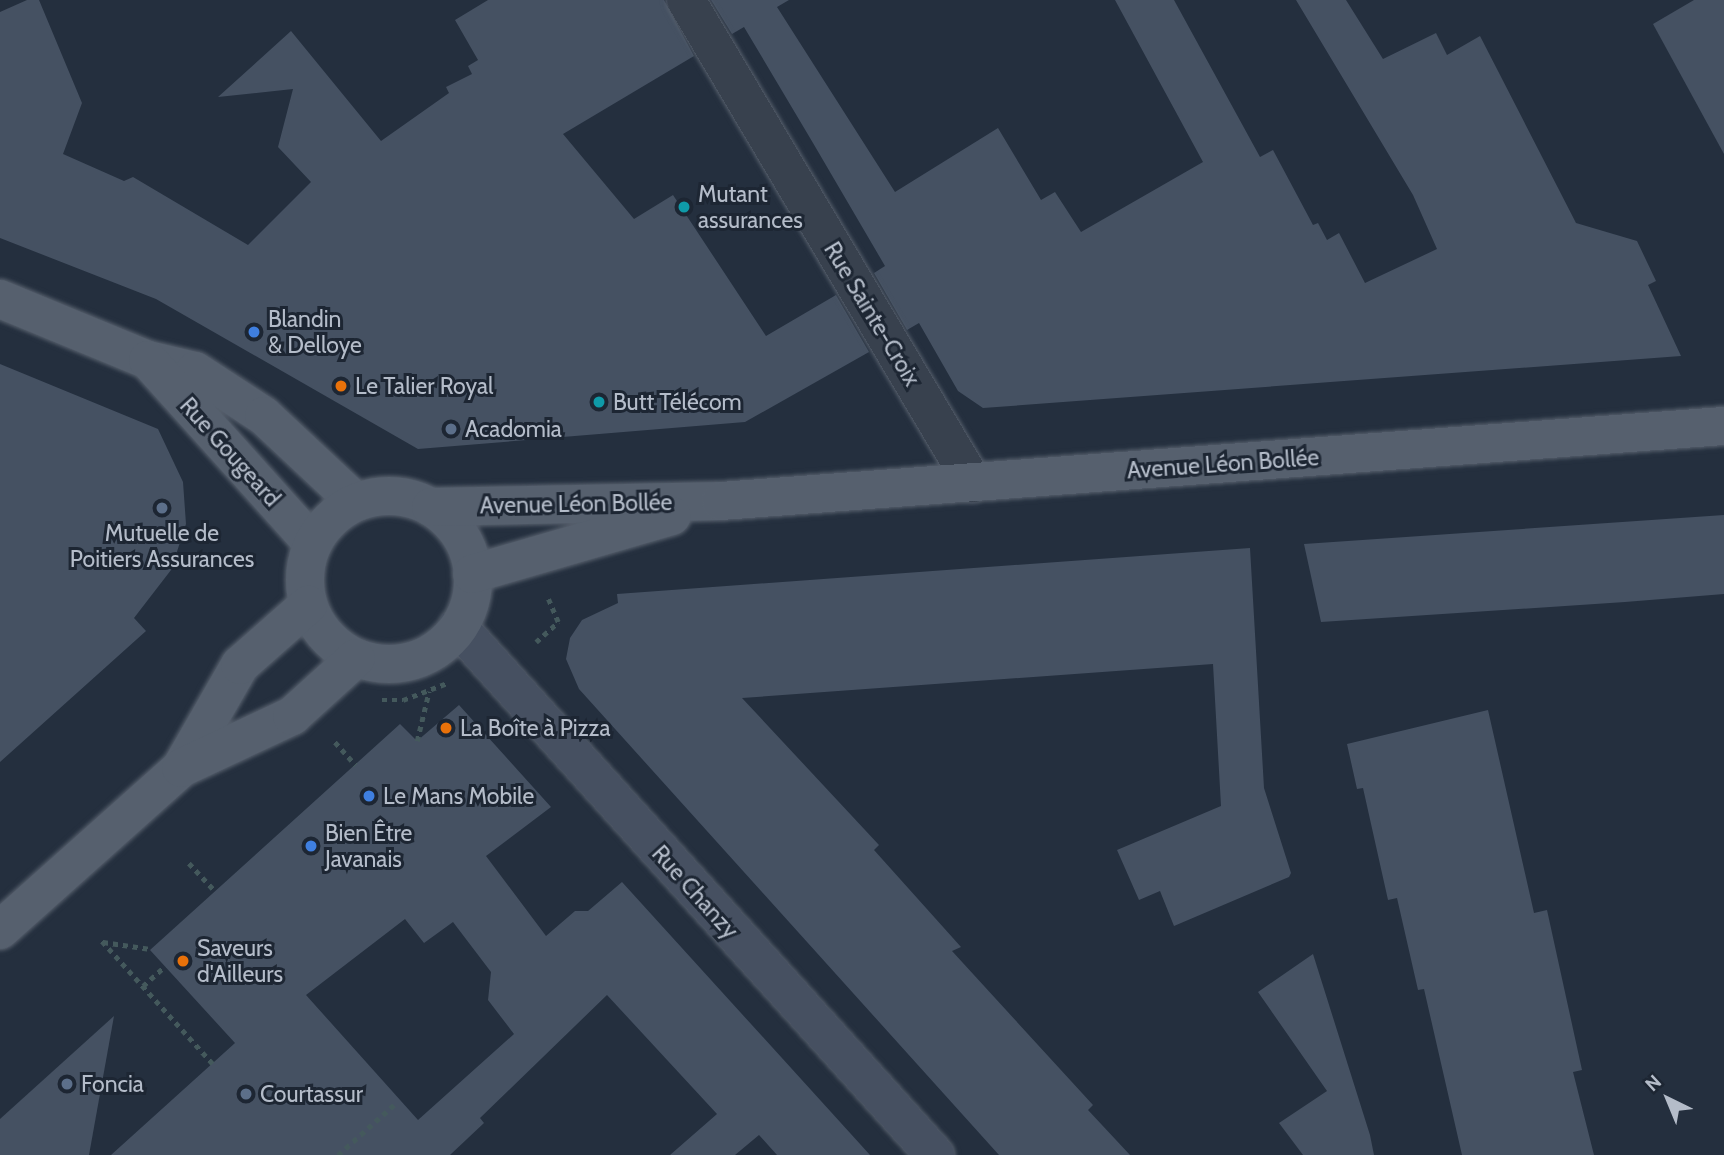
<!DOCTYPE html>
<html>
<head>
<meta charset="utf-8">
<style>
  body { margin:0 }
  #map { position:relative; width:1724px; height:1155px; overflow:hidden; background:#242f3e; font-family:Cabin,sans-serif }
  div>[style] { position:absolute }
  .building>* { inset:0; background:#455162 }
  .path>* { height:4.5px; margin-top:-2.25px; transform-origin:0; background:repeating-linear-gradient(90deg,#44595c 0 5px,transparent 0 10px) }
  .roads { filter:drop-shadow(0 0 2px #565f6c) drop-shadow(0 0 2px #565f6c) }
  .street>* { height:38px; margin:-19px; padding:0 19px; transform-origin:19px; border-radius:19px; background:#38414e }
  .secondary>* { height:38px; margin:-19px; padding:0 19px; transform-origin:19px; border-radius:19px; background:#465061 }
  .primary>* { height:38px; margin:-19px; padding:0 19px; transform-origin:19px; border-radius:19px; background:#56606e }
  .primary>.ring { margin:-19px; padding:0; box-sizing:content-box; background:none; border:38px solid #56606e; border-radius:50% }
  .dots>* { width:19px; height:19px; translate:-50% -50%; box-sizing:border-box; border:4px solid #1d2633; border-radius:50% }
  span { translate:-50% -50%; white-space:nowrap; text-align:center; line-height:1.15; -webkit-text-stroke:6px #1d2633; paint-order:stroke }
  .poi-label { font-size:23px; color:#b4bcc9 }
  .left { translate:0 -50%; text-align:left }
  .street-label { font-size:23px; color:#b4bcc9 }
  .north { position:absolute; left:1633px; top:1064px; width:70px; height:70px; -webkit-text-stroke:5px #1d2633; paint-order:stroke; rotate:317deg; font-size:19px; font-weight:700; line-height:28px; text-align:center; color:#b4bcc9 }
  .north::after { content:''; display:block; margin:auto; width:24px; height:32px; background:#b4bcc9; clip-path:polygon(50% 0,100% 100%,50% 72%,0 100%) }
</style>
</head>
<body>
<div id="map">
  <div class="building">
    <div style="clip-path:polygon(27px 0,39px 0,82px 103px,63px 154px,124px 181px,133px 177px,248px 245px,311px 182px,278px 147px,293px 89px,218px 97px,291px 31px,381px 141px,449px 93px,446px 87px,472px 74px,468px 66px,478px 60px,455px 20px,488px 0,664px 0,694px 56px,563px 134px,634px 219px,673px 195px,766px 336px,836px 295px,869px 352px,745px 422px,418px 449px,156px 299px,0 238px,0 12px)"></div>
    <div style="clip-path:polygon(711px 0,789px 0,777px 7px,895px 192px,998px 128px,1041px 200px,1055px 192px,1081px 232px,1203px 162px,1115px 0,1174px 0,1260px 157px,1273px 150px,1313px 225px,1318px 223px,1327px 240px,1339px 233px,1365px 283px,1437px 249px,1413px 195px,1296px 0,1346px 0,1383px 59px,1436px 33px,1447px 55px,1480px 36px,1576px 223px,1637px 241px,1656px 281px,1648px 285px,1681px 356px,983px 408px,958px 391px,919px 323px,907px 330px,874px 273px,885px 266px,813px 143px,744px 27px,732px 34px)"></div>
    <div style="clip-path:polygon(1694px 0,1724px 0,1724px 154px,1653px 24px)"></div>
    <div style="clip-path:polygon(0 364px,158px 429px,183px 482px,186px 524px,171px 570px,134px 618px,146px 631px,0 762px)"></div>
    <div style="clip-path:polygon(1724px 515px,1724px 594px,1625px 602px,1321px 622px,1304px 544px)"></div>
    <div style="clip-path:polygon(1250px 548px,1264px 788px,1291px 873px,1289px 877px,1174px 926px,1160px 891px,1139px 900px,1117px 850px,1221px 806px,1213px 664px,742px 698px,879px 845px,874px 850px,961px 947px,952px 951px,1093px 1105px,1088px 1110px,1130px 1155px,999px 1155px,579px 689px,566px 659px,570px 638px,582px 620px,618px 603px,617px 594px)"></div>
    <div style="clip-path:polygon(evenodd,459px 705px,551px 807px,486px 856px,546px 936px,575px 911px,588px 911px,622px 882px,870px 1155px,777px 1155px,759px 1135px,735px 1155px,670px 1155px,717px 1114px,607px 995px,480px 1118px,484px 1123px,450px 1155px,111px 1155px,235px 1043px,150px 950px,400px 724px,417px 741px,459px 705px,405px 919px,424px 943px,453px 922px,491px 972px,488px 1000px,514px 1034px,418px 1120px,306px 995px,405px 919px)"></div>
    <div style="clip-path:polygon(1488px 710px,1534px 913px,1547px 910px,1582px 1070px,1573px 1072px,1594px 1155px,1462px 1155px,1424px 989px,1418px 990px,1397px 898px,1388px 900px,1363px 788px,1357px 789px,1347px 744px)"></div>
    <div style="clip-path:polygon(1313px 954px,1370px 1135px,1374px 1155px,1303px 1155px,1279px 1123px,1327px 1091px,1258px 992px)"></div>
    <div style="clip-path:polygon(114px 1016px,89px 1155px,0 1155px,0 1119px)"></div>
  </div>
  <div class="path">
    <div style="left:536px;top:642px;width:30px;rotate:-42deg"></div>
    <div style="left:558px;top:622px;width:25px;rotate:-113deg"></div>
    <div style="left:382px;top:700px;width:21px"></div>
    <div style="left:403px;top:700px;width:47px;rotate:-21.1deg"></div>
    <div style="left:417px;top:741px;width:51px;rotate:-76.5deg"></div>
    <div style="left:335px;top:742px;width:31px;rotate:48deg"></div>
    <div style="left:189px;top:863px;width:38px;rotate:47deg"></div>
    <div style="left:102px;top:941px;width:166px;rotate:47.9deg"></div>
    <div style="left:103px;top:942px;width:48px;rotate:8.5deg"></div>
    <div style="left:143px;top:986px;width:30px;rotate:-42deg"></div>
    <div style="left:338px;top:1155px;width:78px;rotate:-41.9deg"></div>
  </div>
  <div class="roads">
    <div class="street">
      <div style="left:686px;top:0;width:562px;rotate:59.28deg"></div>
    </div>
    <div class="secondary">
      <div style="left:458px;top:627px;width:712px;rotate:47.91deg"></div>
    </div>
    <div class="primary">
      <div style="left:0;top:299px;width:160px;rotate:22.4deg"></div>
      <div style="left:148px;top:360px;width:48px;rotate:13.2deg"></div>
      <div style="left:195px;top:371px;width:82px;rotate:33.1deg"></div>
      <div style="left:264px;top:416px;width:126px;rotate:43.1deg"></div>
      <div style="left:148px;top:360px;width:247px;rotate:48.1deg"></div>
      <div class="ring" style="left:305px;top:496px;width:130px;height:130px"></div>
      <div style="left:431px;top:507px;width:290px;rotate:-1.2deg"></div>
      <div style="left:721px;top:501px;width:1006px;rotate:-4.28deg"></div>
      <div style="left:472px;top:574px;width:208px;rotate:-16.2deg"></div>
      <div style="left:181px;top:768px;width:119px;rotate:-60.2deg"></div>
      <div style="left:240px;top:665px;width:91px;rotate:-41.4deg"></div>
      <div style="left:0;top:930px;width:243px;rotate:-41.8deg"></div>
      <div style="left:181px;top:768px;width:123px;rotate:-25.1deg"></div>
      <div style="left:292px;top:716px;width:86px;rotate:-42.2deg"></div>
    </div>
  </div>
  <div class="dots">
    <div style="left:684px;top:207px;background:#0f9aa8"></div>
    <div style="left:254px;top:332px;background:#3f7fe0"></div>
    <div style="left:341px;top:386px;background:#e8710a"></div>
    <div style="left:599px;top:402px;background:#0f9aa8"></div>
    <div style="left:451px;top:429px;background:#5c6f8a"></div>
    <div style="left:162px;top:508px;background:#5c6f8a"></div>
    <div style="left:446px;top:728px;background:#e8710a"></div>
    <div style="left:369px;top:796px;background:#3f7fe0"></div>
    <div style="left:311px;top:846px;background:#3f7fe0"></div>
    <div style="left:183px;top:961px;background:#e8710a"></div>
    <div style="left:67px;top:1084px;background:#5c6f8a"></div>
    <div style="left:246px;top:1094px;background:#5c6f8a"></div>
  </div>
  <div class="poi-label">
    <span class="left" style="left:698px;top:207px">Mutant<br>assurances</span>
    <span class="left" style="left:268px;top:332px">Blandin<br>&amp; Delloye</span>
    <span class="left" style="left:355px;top:386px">Le Talier Royal</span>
    <span class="left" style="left:613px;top:402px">Butt Télécom</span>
    <span class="left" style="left:465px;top:429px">Acadomia</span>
    <span style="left:162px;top:546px">Mutuelle de<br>Poitiers Assurances</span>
    <span class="left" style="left:460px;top:728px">La Boîte à Pizza</span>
    <span class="left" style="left:383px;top:796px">Le Mans Mobile</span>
    <span class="left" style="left:325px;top:846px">Bien Être<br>Javanais</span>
    <span class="left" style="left:197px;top:961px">Saveurs<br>d'Ailleurs</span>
    <span class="left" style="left:81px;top:1084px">Foncia</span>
    <span class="left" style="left:260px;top:1094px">Courtassur</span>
  </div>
  <div class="street-label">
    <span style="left:872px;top:314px;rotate:59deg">Rue Sainte-Croix</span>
    <span style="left:230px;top:452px;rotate:48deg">Rue Gougeard</span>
    <span style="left:1223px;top:464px;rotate:-4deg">Avenue Léon Bollée</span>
    <span style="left:576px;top:504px;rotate:-1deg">Avenue Léon Bollée</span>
    <span style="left:695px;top:892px;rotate:48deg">Rue Chanzy</span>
  </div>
  <div class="north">N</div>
</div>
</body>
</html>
